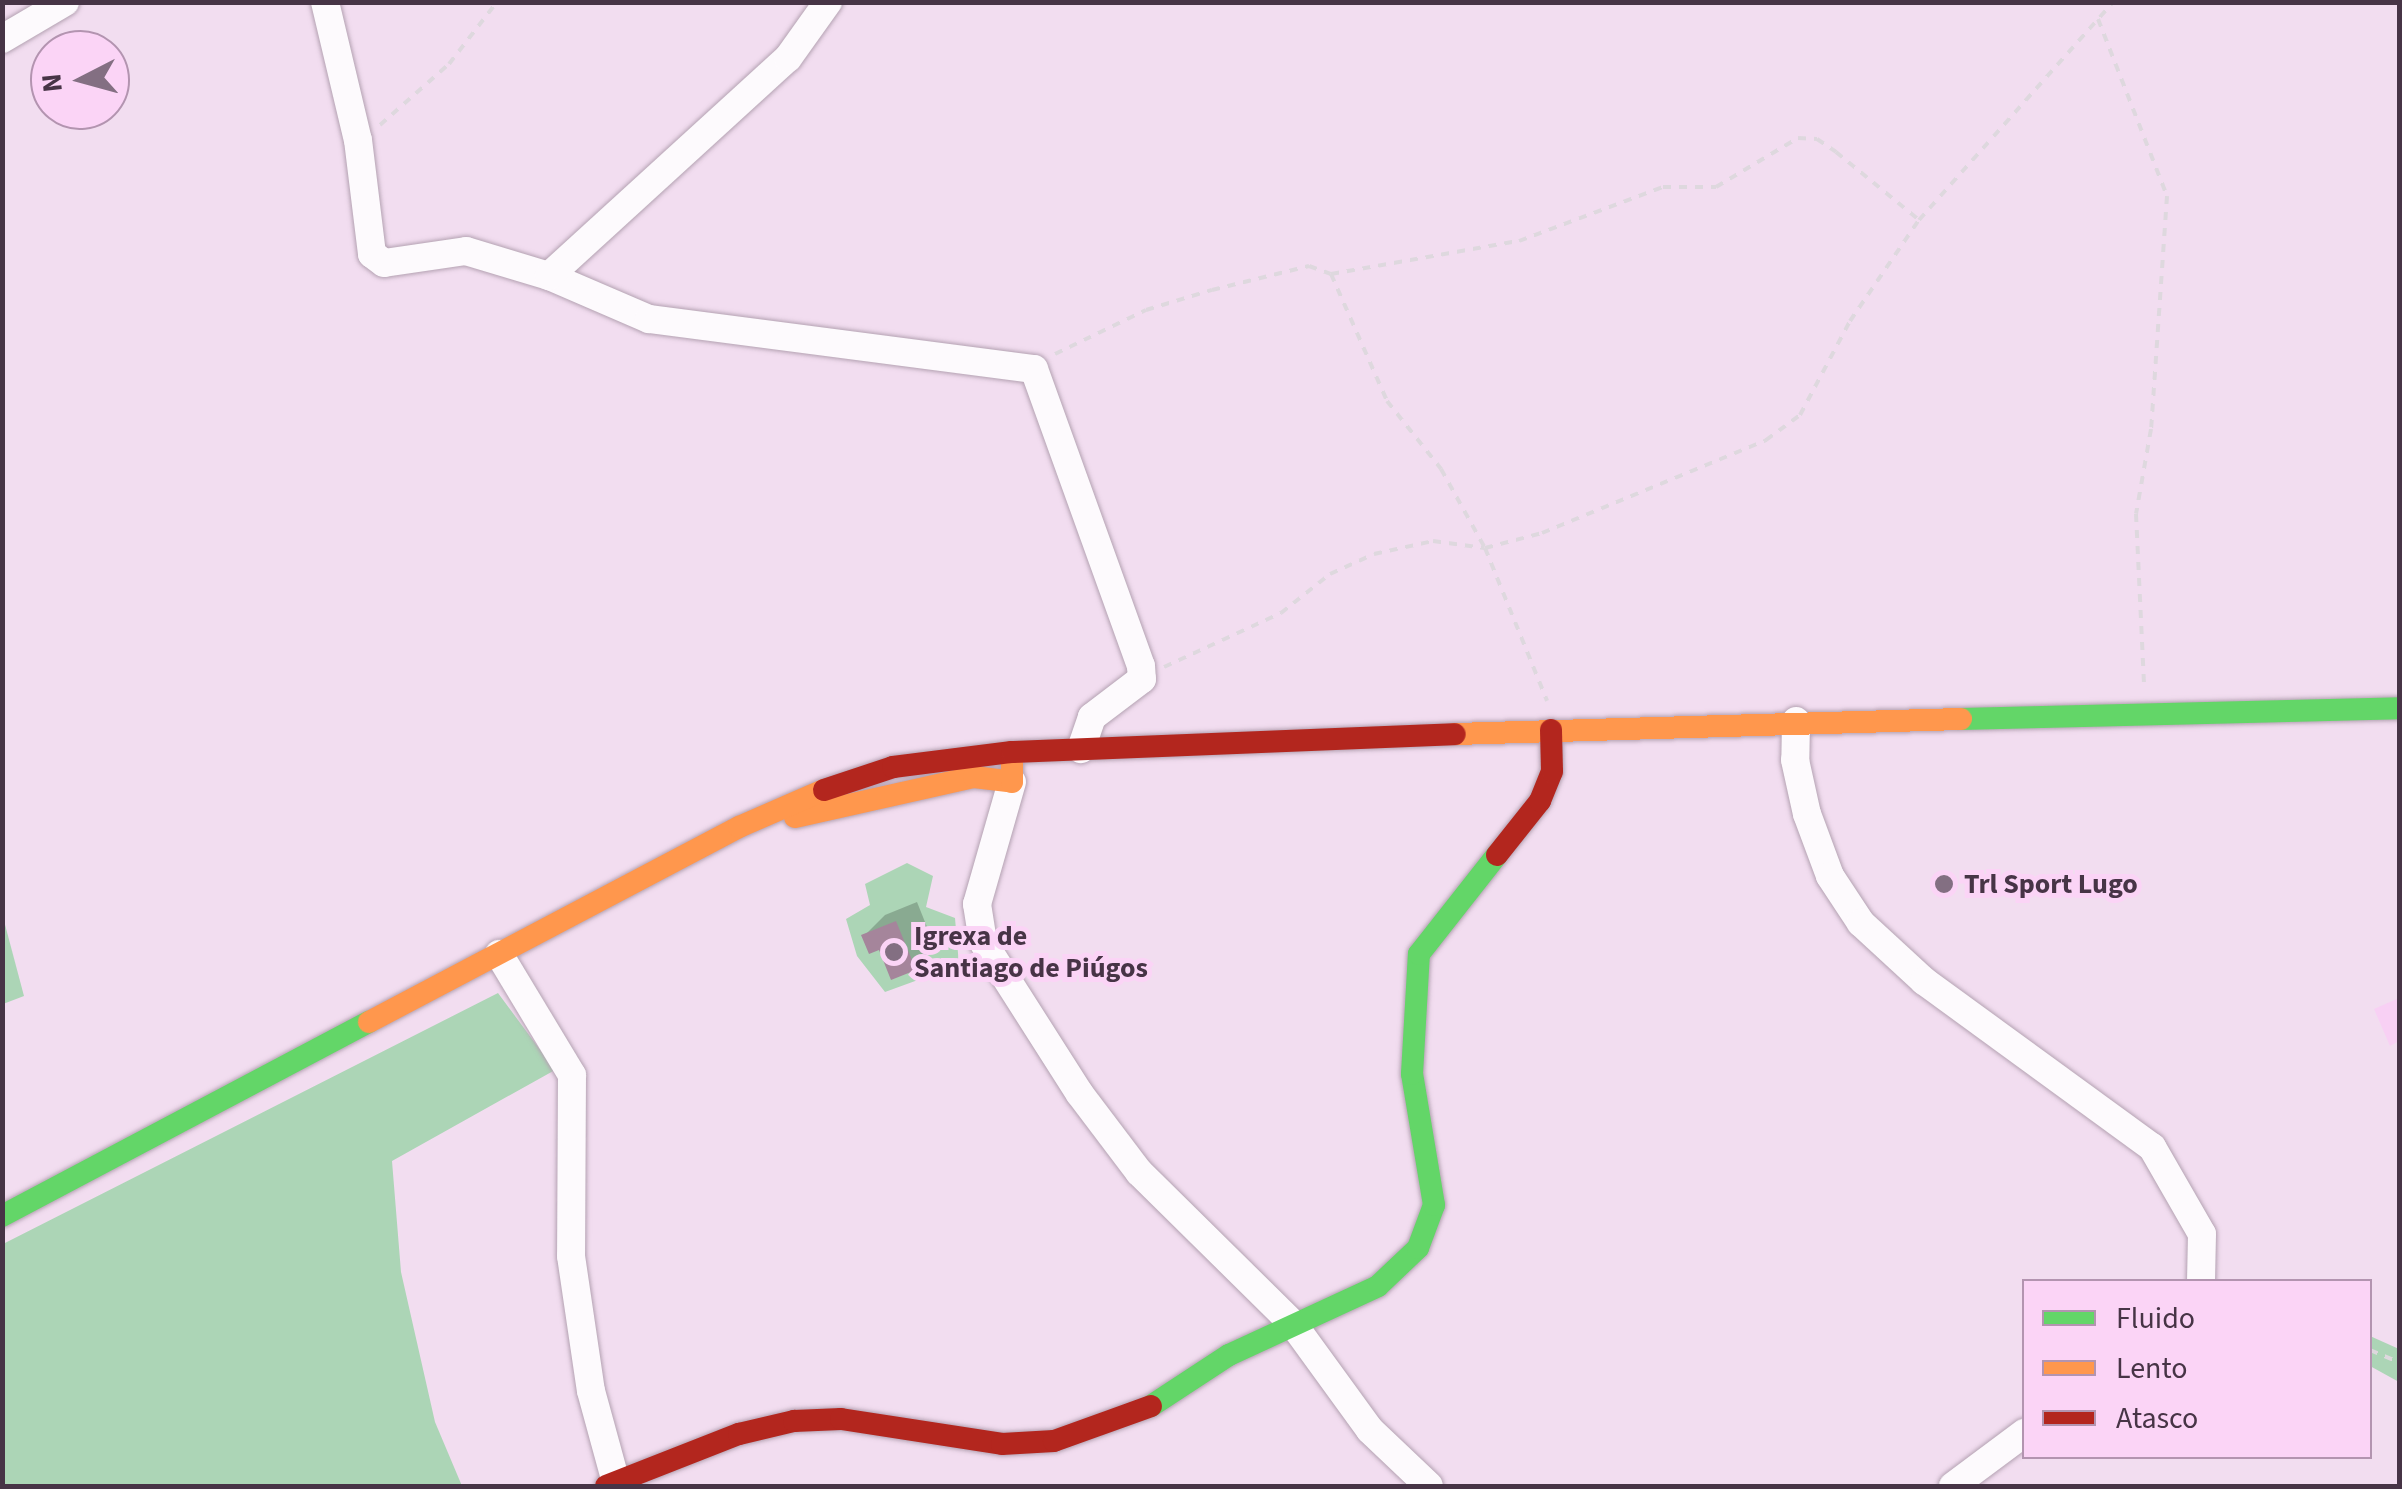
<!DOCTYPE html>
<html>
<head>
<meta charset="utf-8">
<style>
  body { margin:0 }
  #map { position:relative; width:2402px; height:1489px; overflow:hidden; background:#f2ddf0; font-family:"Source Sans 3",sans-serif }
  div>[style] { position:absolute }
  .built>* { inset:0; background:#f8d0f4 }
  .green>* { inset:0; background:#acd5b6 }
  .shadow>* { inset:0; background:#0003 }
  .building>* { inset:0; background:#a5859b }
  .path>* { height:4px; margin-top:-2px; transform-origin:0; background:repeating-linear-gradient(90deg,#ded8de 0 8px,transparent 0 16px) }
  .roads { filter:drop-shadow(0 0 2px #b4a2b2) drop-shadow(0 0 2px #b4a2b2) }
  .street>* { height:28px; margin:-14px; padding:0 14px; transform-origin:14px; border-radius:14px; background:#fdfafd }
  .fast>* { height:22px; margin:-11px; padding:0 11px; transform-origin:11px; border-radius:11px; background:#63d668 }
  .slow>* { height:22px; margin:-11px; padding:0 11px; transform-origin:11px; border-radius:11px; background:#ff974d }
  .jam>* { height:22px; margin:-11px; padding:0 11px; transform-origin:11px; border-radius:11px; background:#b3261e }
  .dots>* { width:28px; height:28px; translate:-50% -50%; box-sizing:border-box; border:5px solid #fbd4f6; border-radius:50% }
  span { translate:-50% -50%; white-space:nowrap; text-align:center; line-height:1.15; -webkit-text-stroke:10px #fbd4f6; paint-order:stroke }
  .poi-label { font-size:28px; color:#473446; font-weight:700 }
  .left { translate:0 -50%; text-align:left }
  .frame { position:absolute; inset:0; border:5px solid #473446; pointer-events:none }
  .legend { position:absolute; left:2022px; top:1279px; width:350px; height:180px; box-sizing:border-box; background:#fbd4f6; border:2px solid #b394b0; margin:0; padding:12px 18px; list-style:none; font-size:30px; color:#473446 }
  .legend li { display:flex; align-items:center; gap:20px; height:50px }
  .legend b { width:50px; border:2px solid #b394b0 }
  .north { position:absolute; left:30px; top:30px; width:100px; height:100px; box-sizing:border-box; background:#fbd4f6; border:2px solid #b394b0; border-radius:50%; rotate:264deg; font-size:28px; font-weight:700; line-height:40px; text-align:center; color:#473446 }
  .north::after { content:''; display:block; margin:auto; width:35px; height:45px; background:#836f82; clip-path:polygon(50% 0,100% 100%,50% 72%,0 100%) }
</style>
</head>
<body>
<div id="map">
  <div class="built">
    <div style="clip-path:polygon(2399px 998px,2399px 1041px,2390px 1046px,2374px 1009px)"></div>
  </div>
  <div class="green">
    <div style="clip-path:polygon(907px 863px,933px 876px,926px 907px,955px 918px,959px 965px,885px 992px,857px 956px,846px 919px,870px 905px,865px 884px)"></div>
    <div style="clip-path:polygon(3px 917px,24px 996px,3px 1004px,2px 917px)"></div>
    <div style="clip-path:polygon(498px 993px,555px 1070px,392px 1161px,401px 1272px,435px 1422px,462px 1486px,3px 1486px,3px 1244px)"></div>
    <div style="clip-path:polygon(2370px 1336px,2399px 1349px,2399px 1382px,2370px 1366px)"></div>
  </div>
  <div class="shadow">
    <div style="clip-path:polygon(917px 902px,935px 947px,915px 968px,864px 936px,885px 915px)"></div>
  </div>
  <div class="building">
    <div style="clip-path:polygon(896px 921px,916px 970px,891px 980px,879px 950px,869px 954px,861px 935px)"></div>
  </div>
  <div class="path">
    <div style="left:2098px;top:19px;width:190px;rotate:68.7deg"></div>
    <div style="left:2167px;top:196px;width:234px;rotate:93.9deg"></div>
    <div style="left:2151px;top:429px;width:86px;rotate:100deg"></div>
    <div style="left:2136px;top:514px;width:169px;rotate:87.3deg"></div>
    <div style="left:380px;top:125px;width:92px;rotate:-41.5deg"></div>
    <div style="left:449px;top:64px;width:78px;rotate:-52.3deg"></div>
    <div style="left:1331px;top:274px;width:191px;rotate:-10deg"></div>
    <div style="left:1519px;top:241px;width:154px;rotate:-20.6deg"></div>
    <div style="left:1663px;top:187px;width:53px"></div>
    <div style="left:1716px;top:187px;width:96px;rotate:-30.9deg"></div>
    <div style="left:1798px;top:138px;width:19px;rotate:3deg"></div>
    <div style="left:1817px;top:139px;width:23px;rotate:34deg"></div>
    <div style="left:1836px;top:152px;width:107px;rotate:39.3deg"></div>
    <div style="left:1055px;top:354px;width:101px;rotate:-25.8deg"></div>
    <div style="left:1146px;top:310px;width:69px;rotate:-16.9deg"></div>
    <div style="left:1212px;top:290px;width:100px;rotate:-13.9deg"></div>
    <div style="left:1309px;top:266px;width:23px;rotate:20deg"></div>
    <div style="left:1331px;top:274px;width:139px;rotate:66.2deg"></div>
    <div style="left:1387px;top:401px;width:87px;rotate:51.5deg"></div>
    <div style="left:1441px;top:469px;width:90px;rotate:60.9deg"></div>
    <div style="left:1485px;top:548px;width:165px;rotate:67.9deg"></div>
    <div style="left:1164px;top:667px;width:129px;rotate:-24.8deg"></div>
    <div style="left:1281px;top:613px;width:63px;rotate:-38.5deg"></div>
    <div style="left:1330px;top:574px;width:48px;rotate:-24.4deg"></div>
    <div style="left:1374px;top:554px;width:60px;rotate:-12.4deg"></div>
    <div style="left:1433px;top:541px;width:52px;rotate:7.7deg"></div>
    <div style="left:1485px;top:548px;width:59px;rotate:-14.7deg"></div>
    <div style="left:1542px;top:533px;width:243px;rotate:-22.5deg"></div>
    <div style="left:1766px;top:440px;width:42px;rotate:-36.3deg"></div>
    <div style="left:1800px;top:415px;width:106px;rotate:-62deg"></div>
    <div style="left:1850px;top:321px;width:122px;rotate:-55.7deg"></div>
    <div style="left:1919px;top:220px;width:292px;rotate:-48.3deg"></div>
    <div style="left:2370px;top:1350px;width:33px;rotate:23deg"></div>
  </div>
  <div class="roads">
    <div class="street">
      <div style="left:325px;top:2px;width:142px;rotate:76.6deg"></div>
      <div style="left:358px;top:140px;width:115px;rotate:83deg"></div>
      <div style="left:372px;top:254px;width:15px;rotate:37deg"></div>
      <div style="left:384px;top:263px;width:83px;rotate:-8.3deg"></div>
      <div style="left:466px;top:251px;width:87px;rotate:16.8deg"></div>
      <div style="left:549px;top:276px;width:109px;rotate:23.3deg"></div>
      <div style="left:649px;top:319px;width:388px;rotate:7.4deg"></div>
      <div style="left:1034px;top:369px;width:316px;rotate:70.2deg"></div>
      <div style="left:1141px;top:666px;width:13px;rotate:86deg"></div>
      <div style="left:1142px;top:679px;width:63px;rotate:142.8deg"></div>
      <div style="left:1092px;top:717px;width:34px;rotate:109deg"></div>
      <div style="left:2px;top:39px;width:73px;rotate:-30.4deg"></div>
      <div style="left:549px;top:276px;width:323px;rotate:-42.4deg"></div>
      <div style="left:788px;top:58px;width:69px;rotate:-54.5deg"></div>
      <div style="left:1796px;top:721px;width:39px;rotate:91deg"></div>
      <div style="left:1795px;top:760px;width:55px;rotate:77.5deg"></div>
      <div style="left:1807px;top:814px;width:66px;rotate:69.6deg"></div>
      <div style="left:1830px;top:876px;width:56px;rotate:56.6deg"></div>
      <div style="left:1861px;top:923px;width:86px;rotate:42.6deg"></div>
      <div style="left:1924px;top:981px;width:282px;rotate:36.1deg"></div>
      <div style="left:2152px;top:1147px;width:100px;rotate:60.1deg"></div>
      <div style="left:2202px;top:1234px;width:48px;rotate:91.2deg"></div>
      <div style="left:1012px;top:782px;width:127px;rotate:106deg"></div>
      <div style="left:977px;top:904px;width:38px;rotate:81deg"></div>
      <div style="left:983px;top:942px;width:180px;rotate:57.5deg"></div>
      <div style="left:1080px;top:1094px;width:98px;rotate:52.9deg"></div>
      <div style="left:1139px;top:1172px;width:216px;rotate:44.6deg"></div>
      <div style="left:1293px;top:1324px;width:131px;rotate:54deg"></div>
      <div style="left:1370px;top:1430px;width:81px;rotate:43.5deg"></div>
      <div style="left:499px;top:954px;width:141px;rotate:58.9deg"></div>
      <div style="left:572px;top:1075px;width:181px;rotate:90.3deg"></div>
      <div style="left:571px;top:1256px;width:136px;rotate:81.6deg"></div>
      <div style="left:591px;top:1391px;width:98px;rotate:74.7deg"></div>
      <div style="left:1953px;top:1486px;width:89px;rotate:-36.7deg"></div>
    </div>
    <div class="fast">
      <div style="left:1961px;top:719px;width:439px;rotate:-1.4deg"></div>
      <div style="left:2px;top:1216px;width:415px;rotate:-27.9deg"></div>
      <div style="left:1151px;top:1406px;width:93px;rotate:-33.2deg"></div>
      <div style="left:1229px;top:1355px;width:164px;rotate:-24.8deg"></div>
      <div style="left:1378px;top:1286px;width:55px;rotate:-43.5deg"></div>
      <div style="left:1418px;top:1248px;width:46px;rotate:-69.6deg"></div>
      <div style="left:1434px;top:1205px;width:133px;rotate:-99.5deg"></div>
      <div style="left:1412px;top:1074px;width:120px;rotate:-86.7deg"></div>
      <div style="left:1419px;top:954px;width:126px;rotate:-51.8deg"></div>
    </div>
    <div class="slow">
      <div style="left:1455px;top:734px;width:506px;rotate:-1.7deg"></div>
      <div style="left:795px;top:817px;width:183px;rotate:-12.6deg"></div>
      <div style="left:974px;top:777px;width:38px;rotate:7deg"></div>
      <div style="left:1012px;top:782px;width:30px;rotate:-90deg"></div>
      <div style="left:369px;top:1022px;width:418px;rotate:-27.8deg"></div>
      <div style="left:739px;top:827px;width:93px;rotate:-23.5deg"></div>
    </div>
    <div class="jam">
      <div style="left:824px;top:790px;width:73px;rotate:-18.4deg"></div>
      <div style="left:893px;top:767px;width:120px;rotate:-7.2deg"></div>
      <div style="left:1012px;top:752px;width:443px;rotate:-2.3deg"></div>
      <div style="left:1497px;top:855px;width:69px;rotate:-51.5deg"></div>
      <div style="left:1540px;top:801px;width:32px;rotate:-68deg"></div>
      <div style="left:1552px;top:771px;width:41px;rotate:-91.4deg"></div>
      <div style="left:606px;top:1486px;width:143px;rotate:-21.4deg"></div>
      <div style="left:739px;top:1434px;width:57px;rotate:-13.3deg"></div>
      <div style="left:794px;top:1421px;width:47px;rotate:-2.4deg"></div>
      <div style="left:841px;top:1419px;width:163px;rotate:8.8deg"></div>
      <div style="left:1002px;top:1444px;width:52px;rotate:-3.3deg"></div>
      <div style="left:1054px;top:1441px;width:103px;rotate:-19.8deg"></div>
    </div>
  </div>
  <div class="dots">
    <div style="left:1944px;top:884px;background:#836f82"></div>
    <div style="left:894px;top:952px;background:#836f82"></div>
  </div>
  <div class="poi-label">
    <span class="left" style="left:1964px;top:884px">Trl Sport Lugo</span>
    <span class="left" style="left:914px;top:952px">Igrexa de<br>Santiago de Piúgos</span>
  </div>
  <div class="frame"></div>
  <ul class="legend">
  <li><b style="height:12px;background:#63d668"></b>Fluido</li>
  <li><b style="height:12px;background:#ff974d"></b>Lento</li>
  <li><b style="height:12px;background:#b3261e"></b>Atasco</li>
  </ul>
  <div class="north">N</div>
</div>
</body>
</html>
